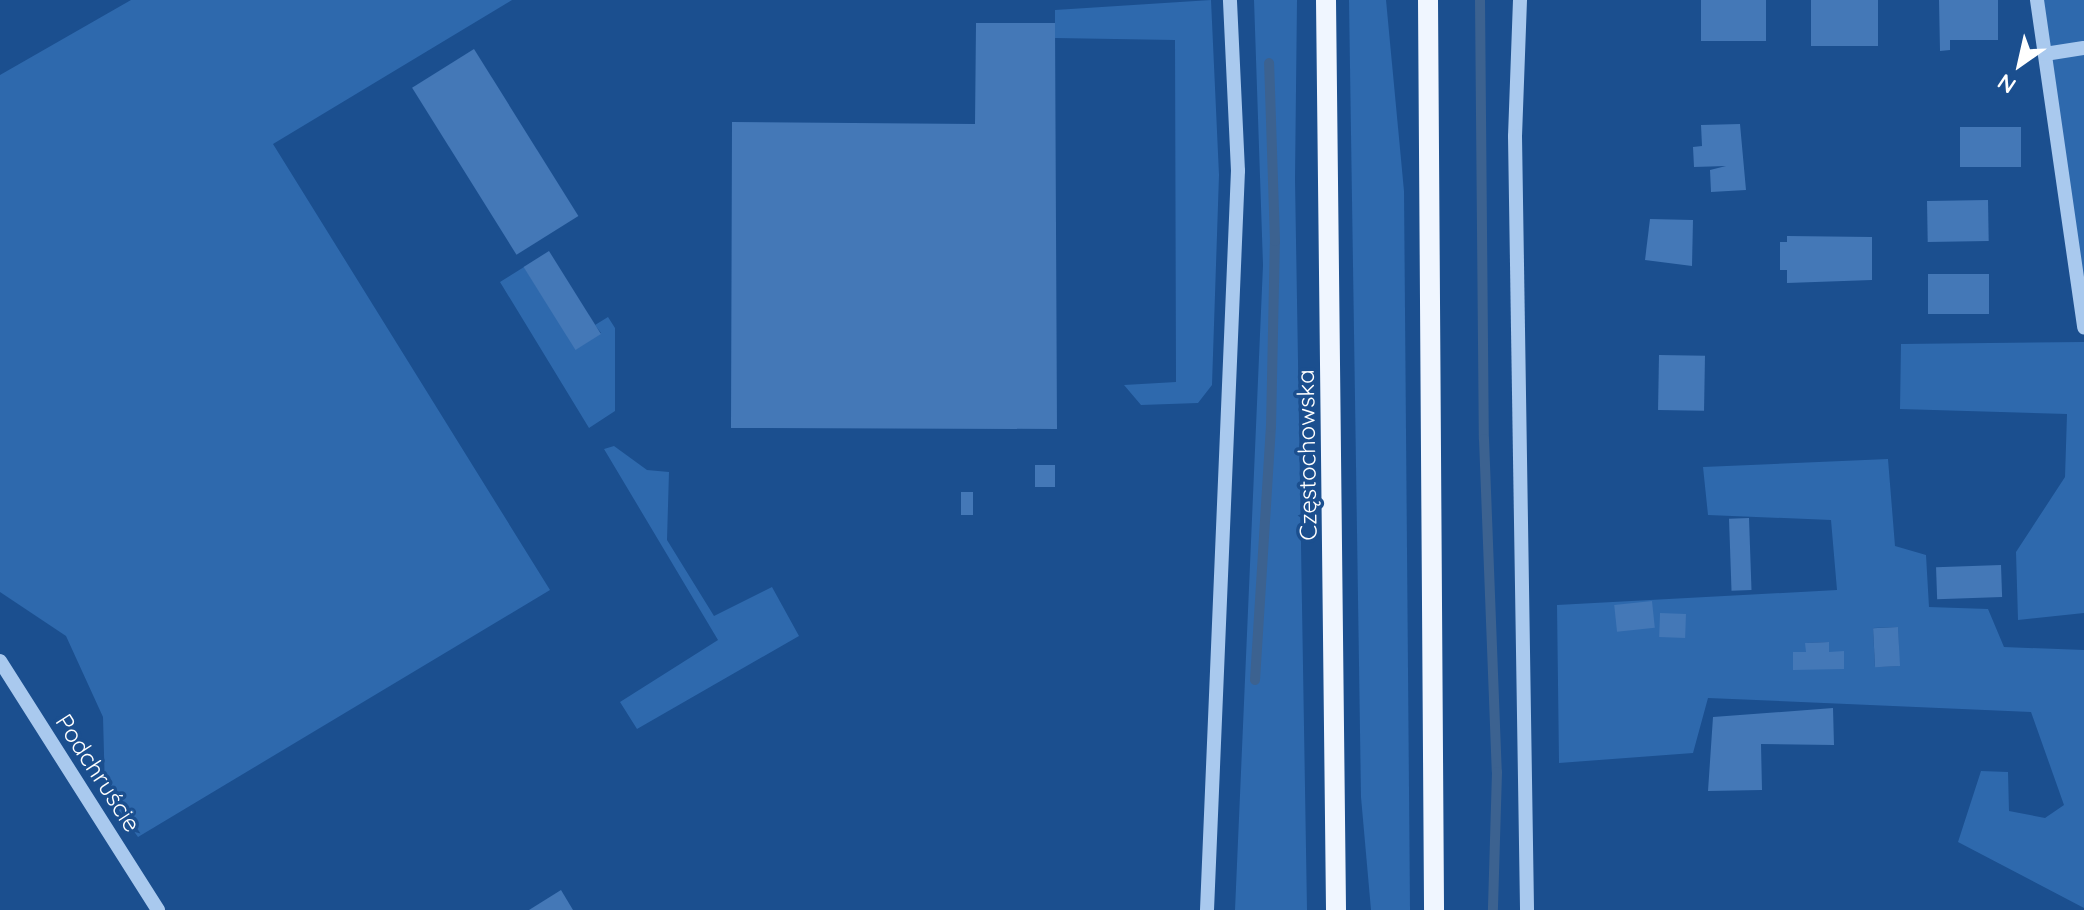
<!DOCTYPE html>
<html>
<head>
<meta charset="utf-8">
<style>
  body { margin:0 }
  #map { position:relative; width:2084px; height:910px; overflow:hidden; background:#1b4f8f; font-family:Quicksand,sans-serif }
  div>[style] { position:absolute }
  .green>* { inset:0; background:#2e69ad }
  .stream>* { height:10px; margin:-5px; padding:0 5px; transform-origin:5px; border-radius:5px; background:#3c6290 }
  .building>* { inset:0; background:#4478b7; transform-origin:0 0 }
  .minor>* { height:14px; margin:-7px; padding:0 7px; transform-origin:7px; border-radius:7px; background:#a9c9ee }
  .major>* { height:20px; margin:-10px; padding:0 10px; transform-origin:10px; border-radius:10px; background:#f0f6ff }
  span { translate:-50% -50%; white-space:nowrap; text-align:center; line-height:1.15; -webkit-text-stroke:7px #1b4f8f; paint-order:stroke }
  .street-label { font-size:24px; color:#fff }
  .north { position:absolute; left:1980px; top:24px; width:80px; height:80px; -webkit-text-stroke:6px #1b4f8f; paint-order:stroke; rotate:214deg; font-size:22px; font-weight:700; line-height:32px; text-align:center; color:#fff }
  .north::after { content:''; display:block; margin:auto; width:28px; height:36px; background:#fff; clip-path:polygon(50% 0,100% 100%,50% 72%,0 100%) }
</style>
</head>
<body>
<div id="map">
  <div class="green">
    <div style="clip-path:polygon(131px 0,512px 0,273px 144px,550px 590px,138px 837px,105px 791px,103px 717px,66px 636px,0 592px,0 75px)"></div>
    <div style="clip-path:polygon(1211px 0,1219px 175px,1212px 385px,1198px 403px,1141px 405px,1124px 385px,1176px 382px,1175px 40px,1055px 38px,1055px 10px)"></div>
    <div style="clip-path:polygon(1254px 0,1297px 0,1295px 179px,1307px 910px,1235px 910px,1263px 265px)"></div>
    <div style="clip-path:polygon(1349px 0,1386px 0,1404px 191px,1410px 910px,1371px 910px,1361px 797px)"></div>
    <div style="clip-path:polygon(2040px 0,2084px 0,2084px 308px)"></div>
    <div style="clip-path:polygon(524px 267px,576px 349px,601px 333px,595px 325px,608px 317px,615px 328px,615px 411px,589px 428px,500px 282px)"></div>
    <div style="clip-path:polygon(2084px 342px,2084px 613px,2018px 620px,2016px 552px,2065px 477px,2067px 414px,1900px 409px,1901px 344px)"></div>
    <div style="clip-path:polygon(614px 446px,647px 470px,669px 472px,667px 540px,714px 616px,772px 587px,799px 636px,637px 729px,620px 702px,718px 640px,604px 449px)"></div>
    <div style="clip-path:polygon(evenodd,1888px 459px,1895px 546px,1926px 555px,1929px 607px,1988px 609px,2004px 647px,2084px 650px,2084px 908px,1958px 842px,1981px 771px,2008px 772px,2009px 811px,2045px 818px,2064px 805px,2031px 712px,1708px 698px,1693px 753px,1559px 763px,1557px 605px,1837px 590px,1831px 520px,1708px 515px,1703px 467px,1888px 459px,1898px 627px,1899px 666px,1875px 667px,1873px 628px,1898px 627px,1888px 459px,1829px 642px,1829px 652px,1844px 652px,1793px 669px,1793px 653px,1806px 652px,1806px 643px,1829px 642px)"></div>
  </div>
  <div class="stream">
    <div style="left:1480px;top:0;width:439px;rotate:89.5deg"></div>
    <div style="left:1484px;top:439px;width:333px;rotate:87.8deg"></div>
    <div style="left:1497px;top:772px;width:138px;rotate:91.7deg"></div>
    <div style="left:1255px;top:680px;width:254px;rotate:-86.4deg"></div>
    <div style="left:1271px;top:427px;width:186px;rotate:-88.8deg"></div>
    <div style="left:1275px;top:241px;width:178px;rotate:-91.9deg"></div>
  </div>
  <div class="building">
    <div style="left:1701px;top:0;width:65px;height:41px"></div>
    <div style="left:1811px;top:0;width:67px;height:46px"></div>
    <div style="clip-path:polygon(1939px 0,1998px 0,1998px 40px,1950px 40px,1950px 50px,1940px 51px)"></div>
    <div style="clip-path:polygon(976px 23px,1055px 23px,1057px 429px,731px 428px,732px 122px,975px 124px)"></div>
    <div style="left:474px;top:49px;width:197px;height:73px;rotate:58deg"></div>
    <div style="clip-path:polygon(1740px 124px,1746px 190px,1711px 192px,1710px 170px,1726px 166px,1694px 167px,1693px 147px,1702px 146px,1701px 125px)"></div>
    <div style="left:1960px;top:127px;width:61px;height:40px"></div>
    <div style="left:1988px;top:200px;width:41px;height:61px;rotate:89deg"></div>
    <div style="clip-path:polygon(1650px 219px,1693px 220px,1692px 266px,1645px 260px)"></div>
    <div style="clip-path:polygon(1787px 236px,1872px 237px,1872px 280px,1787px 283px,1787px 270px,1780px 270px,1780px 242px,1787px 242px)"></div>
    <div style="left:549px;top:251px;width:98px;height:30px;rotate:58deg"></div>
    <div style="left:1989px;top:274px;width:40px;height:61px;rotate:90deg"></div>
    <div style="left:1659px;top:355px;width:46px;height:55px;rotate:1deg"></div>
    <div style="left:1035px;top:465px;width:20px;height:22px"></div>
    <div style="left:961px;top:492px;width:12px;height:23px"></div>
    <div style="left:1749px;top:518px;width:72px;height:20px;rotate:88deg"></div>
    <div style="left:2001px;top:565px;width:32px;height:65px;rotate:88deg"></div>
    <div style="left:1652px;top:601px;width:27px;height:38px;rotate:84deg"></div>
    <div style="left:1660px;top:613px;width:26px;height:24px;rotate:2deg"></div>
    <div style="left:1898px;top:627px;width:39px;height:25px;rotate:87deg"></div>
    <div style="clip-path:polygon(1829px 642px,1829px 652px,1844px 651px,1844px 669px,1793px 670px,1793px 652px,1806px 652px,1805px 643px)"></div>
    <div style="clip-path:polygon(1833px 708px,1834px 745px,1761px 744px,1762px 790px,1708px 791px,1713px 717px)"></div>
    <div style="clip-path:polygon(561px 890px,573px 910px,529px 910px)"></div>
  </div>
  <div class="minor">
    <div style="left:1520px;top:0;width:136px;rotate:92.1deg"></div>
    <div style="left:1515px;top:136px;width:774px;rotate:89.11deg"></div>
    <div style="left:2037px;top:0;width:331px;rotate:81.8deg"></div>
    <div style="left:2045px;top:54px;width:39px;rotate:-9deg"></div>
    <div style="left:0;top:661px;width:295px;rotate:57.6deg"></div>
    <div style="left:1207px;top:910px;width:740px;rotate:-87.6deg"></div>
    <div style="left:1238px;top:171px;width:171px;rotate:-92.7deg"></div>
  </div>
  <div class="major">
    <div style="left:1326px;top:0;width:910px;rotate:89.37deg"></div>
    <div style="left:1428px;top:0;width:910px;rotate:89.62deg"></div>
  </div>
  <div class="street-label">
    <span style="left:1307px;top:455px;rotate:-91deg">Częstochowska</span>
    <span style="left:98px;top:773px;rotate:57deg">Podchruście</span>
  </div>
  <div class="north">N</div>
</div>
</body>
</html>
